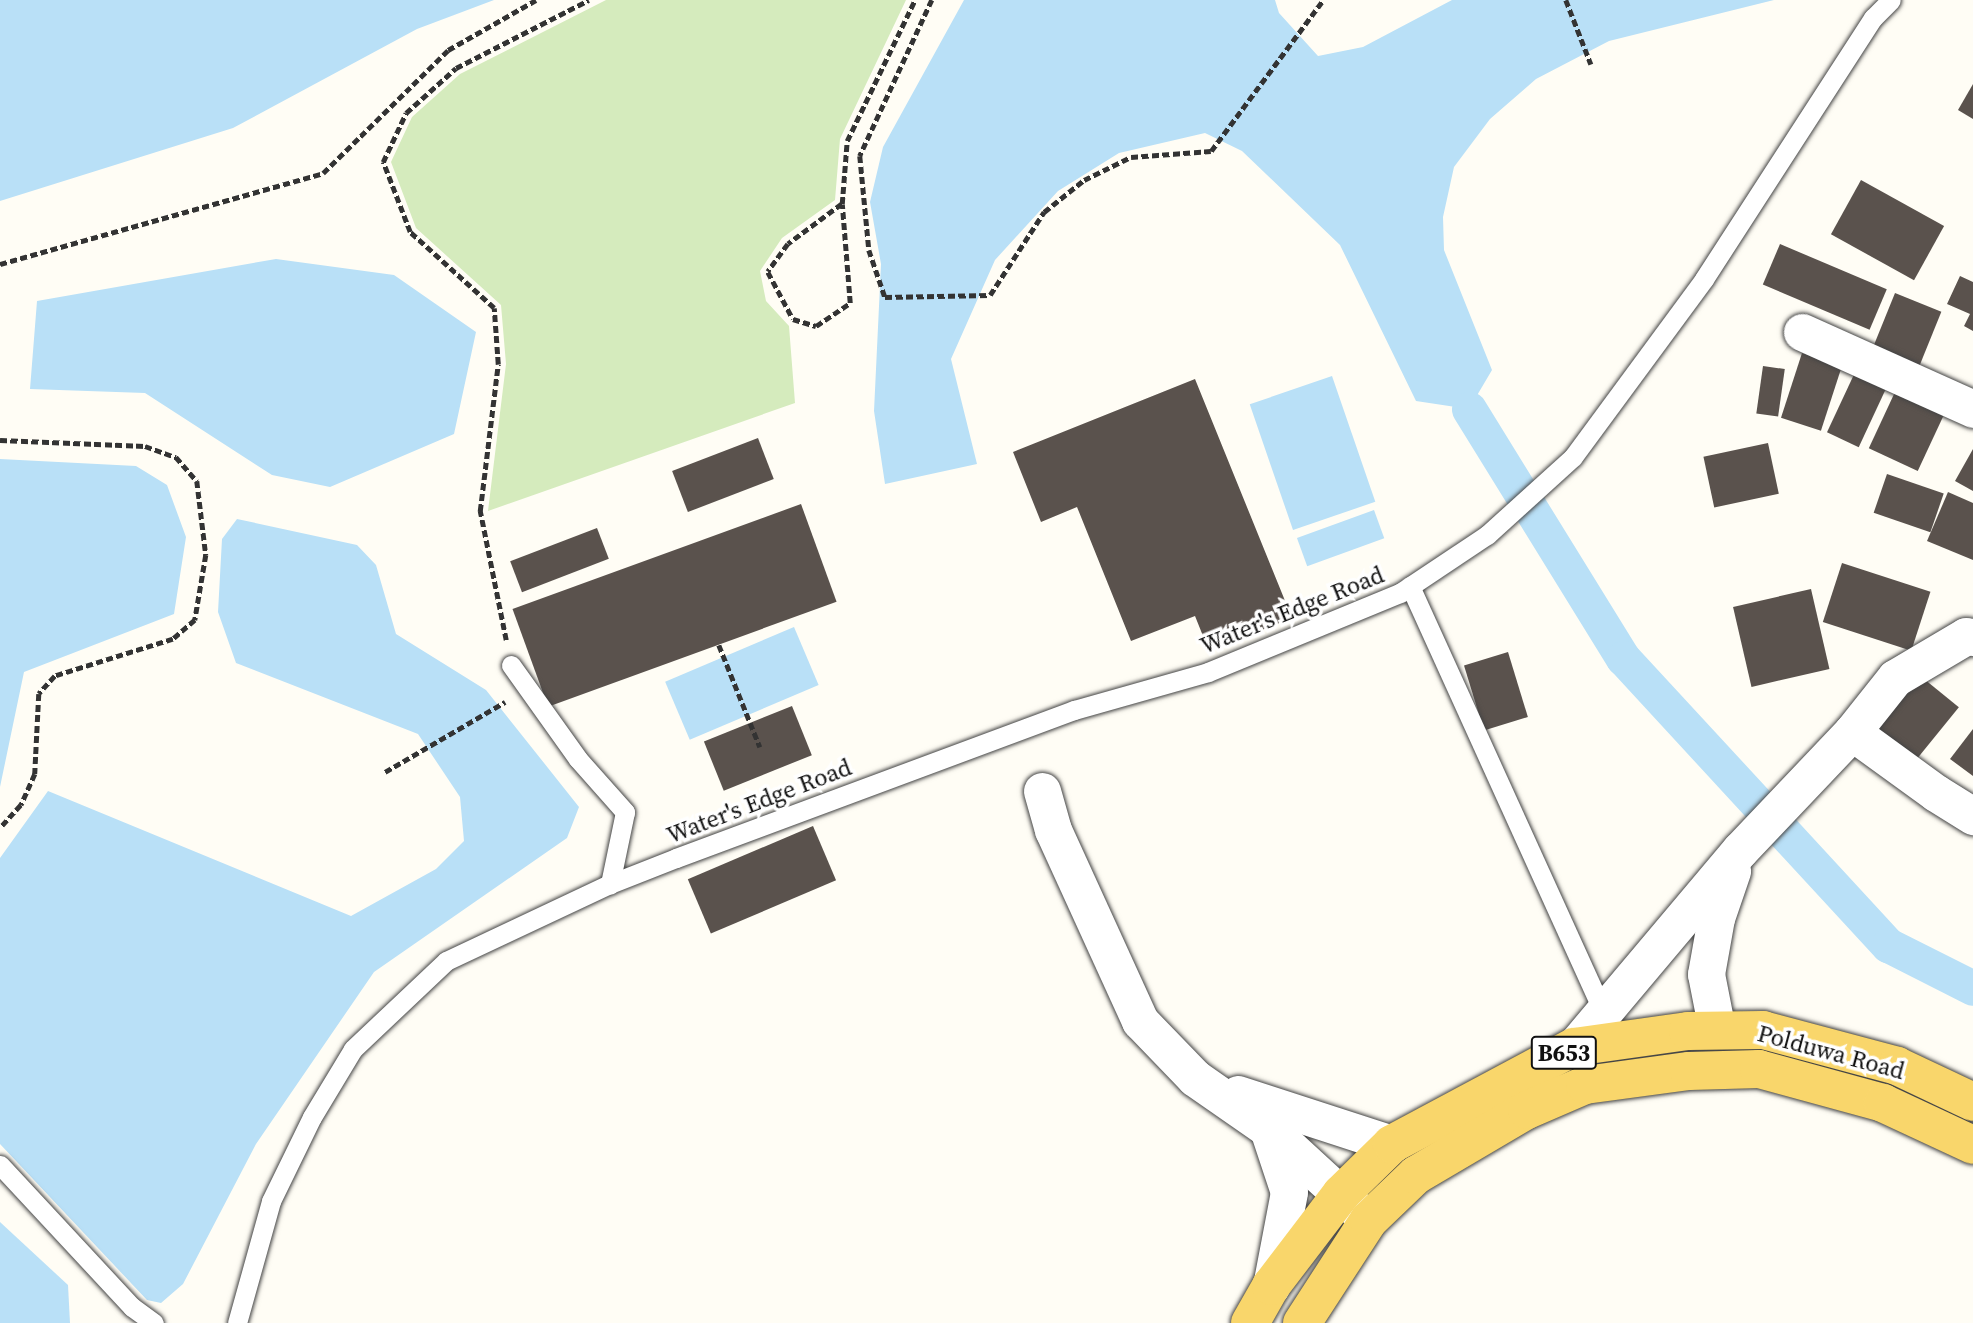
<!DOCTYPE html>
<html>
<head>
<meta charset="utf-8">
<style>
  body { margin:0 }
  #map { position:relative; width:1973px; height:1323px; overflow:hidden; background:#fffdf5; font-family:"Source Serif 4",serif }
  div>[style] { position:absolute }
  .green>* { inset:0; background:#d5ebbd }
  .water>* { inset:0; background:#b9e0f7; transform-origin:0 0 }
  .canal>* { height:35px; margin:-17.5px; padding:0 17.5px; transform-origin:17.5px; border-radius:17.5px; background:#b9e0f7 }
  .building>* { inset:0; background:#5a524d; transform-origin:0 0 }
  .path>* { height:4.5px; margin-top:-2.25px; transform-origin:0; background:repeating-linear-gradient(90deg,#333 0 7px,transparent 0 10.5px) }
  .roads { filter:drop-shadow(0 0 2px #444) drop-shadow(0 0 2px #444) }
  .service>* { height:19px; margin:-9.5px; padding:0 9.5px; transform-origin:9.5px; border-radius:9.5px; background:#fff }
  .minor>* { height:37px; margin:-18.5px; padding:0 18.5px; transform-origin:18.5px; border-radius:18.5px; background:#fff }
  .primary>* { height:38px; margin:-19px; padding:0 19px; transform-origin:19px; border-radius:19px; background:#f9d66b }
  span { translate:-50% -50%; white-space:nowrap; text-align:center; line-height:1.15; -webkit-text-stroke:7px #fff; paint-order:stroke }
  .shield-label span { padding:2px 5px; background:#fff; border:2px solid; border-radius:5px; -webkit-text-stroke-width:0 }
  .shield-label { font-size:23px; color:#111; font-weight:700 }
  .street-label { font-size:24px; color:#111 }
</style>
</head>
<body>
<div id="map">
  <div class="green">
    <div style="clip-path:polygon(606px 0,906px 0,840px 139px,835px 200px,782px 238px,760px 271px,766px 301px,789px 326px,795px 403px,488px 511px,506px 364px,501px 305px,416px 228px,391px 162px,412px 117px,460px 74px)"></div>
  </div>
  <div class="water">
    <div style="clip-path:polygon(0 0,494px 0,417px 29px,233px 128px,0 201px)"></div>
    <div style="clip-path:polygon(964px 0,1275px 0,1279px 13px,1318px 56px,1363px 47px,1452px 0,1774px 0,1609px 41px,1536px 79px,1490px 119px,1454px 167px,1443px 217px,1444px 250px,1492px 370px,1469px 409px,1416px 401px,1340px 245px,1242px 151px,1205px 133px,1119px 153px,1058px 191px,995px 260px,951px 359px,977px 464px,885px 484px,874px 411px,881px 264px,870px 202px,883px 147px)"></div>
    <div style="clip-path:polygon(276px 259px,394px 275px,476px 332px,454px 434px,330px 487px,272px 475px,145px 393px,30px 389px,37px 301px)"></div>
    <div style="left:1332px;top:376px;width:133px;height:87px;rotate:71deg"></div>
    <div style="clip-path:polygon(0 459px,136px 466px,167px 485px,186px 537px,174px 614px,24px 672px,0 787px)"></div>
    <div style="left:1374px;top:510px;width:30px;height:82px;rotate:70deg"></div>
    <div style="clip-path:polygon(237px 519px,357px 545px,376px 565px,396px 634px,486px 690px,579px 807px,567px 838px,374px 972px,256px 1144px,183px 1284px,161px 1303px,147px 1300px,0 1144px,0 858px,48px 791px,351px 916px,436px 869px,464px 841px,460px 797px,418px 734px,236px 663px,218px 612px,222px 539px)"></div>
    <div style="left:794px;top:627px;width:63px;height:140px;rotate:67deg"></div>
    <div style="clip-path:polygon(0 1222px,68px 1285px,70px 1323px,0 1323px)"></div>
  </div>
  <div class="canal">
    <div style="left:1469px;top:409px;width:293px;rotate:58.3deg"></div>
    <div style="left:1623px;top:658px;width:391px;rotate:47.3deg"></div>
    <div style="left:1888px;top:945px;width:95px;rotate:26.8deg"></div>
  </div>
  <div class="building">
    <div style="clip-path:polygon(1973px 84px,1973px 119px,1958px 110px)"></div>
    <div style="left:1861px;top:180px;width:95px;height:62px;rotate:29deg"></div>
    <div style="left:1780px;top:244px;width:116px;height:44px;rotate:23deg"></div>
    <div style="clip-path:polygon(1960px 276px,1973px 282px,1973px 331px,1964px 326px,1970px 314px,1947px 304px)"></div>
    <div style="left:1895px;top:293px;width:50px;height:67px;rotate:22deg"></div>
    <div style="left:1802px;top:353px;width:42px;height:68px;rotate:18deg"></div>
    <div style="left:1763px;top:366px;width:22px;height:48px;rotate:8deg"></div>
    <div style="left:1857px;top:368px;width:35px;height:71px;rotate:25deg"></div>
    <div style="clip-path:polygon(1195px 379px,1292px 618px,1209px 651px,1195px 616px,1131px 641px,1077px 507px,1041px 522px,1013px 452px)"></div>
    <div style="left:1895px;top:392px;width:54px;height:62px;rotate:25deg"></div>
    <div style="left:758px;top:438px;width:44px;height:92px;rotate:69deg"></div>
    <div style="left:1768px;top:443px;width:52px;height:66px;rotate:78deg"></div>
    <div style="clip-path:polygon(1973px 449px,1973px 491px,1955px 481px)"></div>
    <div style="left:1887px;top:474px;width:60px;height:41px;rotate:19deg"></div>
    <div style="clip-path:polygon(1948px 492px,1973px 503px,1973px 560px,1927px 541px)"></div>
    <div style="left:801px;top:504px;width:104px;height:307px;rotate:70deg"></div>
    <div style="left:597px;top:528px;width:33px;height:93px;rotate:69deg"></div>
    <div style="left:1842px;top:563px;width:93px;height:62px;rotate:18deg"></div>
    <div style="left:1811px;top:589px;width:82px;height:80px;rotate:77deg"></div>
    <div style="left:1508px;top:652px;width:68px;height:46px;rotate:73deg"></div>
    <div style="left:1913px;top:670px;width:59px;height:75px;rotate:39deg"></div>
    <div style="left:792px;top:706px;width:53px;height:95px;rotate:68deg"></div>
    <div style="clip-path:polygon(1973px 729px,1973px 776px,1950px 759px)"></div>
    <div style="left:813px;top:826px;width:59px;height:136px;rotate:67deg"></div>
  </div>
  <div class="path">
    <div style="left:932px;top:0;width:172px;rotate:114.8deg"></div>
    <div style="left:860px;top:156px;width:94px;rotate:84.5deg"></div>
    <div style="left:869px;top:250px;width:50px;rotate:71.2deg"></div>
    <div style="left:885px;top:297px;width:105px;rotate:-1.1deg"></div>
    <div style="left:990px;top:295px;width:99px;rotate:-57deg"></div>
    <div style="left:1044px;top:212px;width:51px;rotate:-38.7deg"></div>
    <div style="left:1084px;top:180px;width:52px;rotate:-26.1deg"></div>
    <div style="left:1131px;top:157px;width:80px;rotate:-4.3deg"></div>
    <div style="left:1211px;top:151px;width:188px;rotate:-53.4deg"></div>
    <div style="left:1566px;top:0;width:69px;rotate:68.7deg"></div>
    <div style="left:842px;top:204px;width:67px;rotate:143.5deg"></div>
    <div style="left:788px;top:244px;width:34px;rotate:126deg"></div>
    <div style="left:768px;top:272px;width:53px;rotate:62deg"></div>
    <div style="left:793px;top:319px;width:24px;rotate:17deg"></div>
    <div style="left:816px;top:326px;width:41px;rotate:-34.1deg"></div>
    <div style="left:850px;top:303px;width:99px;rotate:-94.6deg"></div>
    <div style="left:842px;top:204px;width:63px;rotate:-85.5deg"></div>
    <div style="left:847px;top:141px;width:157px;rotate:-64.3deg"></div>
    <div style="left:0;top:264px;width:336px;rotate:-15.7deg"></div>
    <div style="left:323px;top:173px;width:175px;rotate:-44.5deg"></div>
    <div style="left:448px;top:50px;width:101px;rotate:-29.6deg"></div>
    <div style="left:0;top:440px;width:145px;rotate:2.4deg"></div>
    <div style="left:145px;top:446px;width:33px;rotate:20deg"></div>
    <div style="left:176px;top:457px;width:32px;rotate:49deg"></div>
    <div style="left:197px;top:481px;width:75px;rotate:83.1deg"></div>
    <div style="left:206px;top:555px;width:66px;rotate:99.6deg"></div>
    <div style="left:195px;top:620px;width:29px;rotate:139deg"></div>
    <div style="left:173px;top:639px;width:124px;rotate:162.6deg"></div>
    <div style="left:55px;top:676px;width:24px;rotate:132deg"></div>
    <div style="left:39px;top:694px;width:80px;rotate:92.9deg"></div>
    <div style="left:35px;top:774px;width:34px;rotate:114deg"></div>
    <div style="left:21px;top:805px;width:31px;rotate:132deg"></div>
    <div style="left:506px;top:640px;width:132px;rotate:-101.4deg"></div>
    <div style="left:480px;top:511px;width:148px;rotate:-83deg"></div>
    <div style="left:498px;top:364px;width:56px;rotate:-94.1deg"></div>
    <div style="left:494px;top:308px;width:113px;rotate:-137.9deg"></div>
    <div style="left:410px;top:232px;width:75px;rotate:-111.1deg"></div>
    <div style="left:383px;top:162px;width:54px;rotate:-64.9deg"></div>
    <div style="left:406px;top:113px;width:67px;rotate:-42deg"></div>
    <div style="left:456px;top:68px;width:149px;rotate:-27.1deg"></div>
    <div style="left:719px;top:645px;width:110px;rotate:68.1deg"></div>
    <div style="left:385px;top:772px;width:139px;rotate:-30.3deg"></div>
  </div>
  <div class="roads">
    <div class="service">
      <div style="left:1410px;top:586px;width:469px;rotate:65.6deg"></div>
      <div style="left:511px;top:665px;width:115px;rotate:54.5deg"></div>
      <div style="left:578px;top:759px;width:71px;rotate:48.4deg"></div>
      <div style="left:625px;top:812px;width:74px;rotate:101.8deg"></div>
      <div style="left:0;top:1165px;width:194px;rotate:47.1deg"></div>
      <div style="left:132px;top:1307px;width:27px;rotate:36deg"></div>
      <div style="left:237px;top:1323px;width:127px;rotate:-74.4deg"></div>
      <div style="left:271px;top:1201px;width:93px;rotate:-64deg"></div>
      <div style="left:312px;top:1117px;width:79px;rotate:-58.9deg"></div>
      <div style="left:353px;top:1049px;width:128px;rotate:-43.4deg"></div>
      <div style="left:446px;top:961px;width:181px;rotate:-25.2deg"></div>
      <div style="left:610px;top:884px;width:71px;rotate:-21.5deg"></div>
      <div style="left:676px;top:858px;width:425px;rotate:-20.4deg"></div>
      <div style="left:1074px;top:710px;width:139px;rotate:-15.8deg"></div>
      <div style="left:1208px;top:672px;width:208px;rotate:-22.4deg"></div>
      <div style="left:1400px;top:593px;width:105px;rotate:-33.7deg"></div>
      <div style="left:1487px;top:535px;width:116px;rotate:-42.2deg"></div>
      <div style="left:1573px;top:457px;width:221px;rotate:-53.6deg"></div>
      <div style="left:1704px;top:279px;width:311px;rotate:-57.1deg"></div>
      <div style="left:1873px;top:18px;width:25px;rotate:-45deg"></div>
    </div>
    <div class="minor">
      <div style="left:1802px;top:332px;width:188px;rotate:24.2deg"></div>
      <div style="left:1852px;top:732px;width:104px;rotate:36deg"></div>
      <div style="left:1936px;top:793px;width:44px;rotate:31.9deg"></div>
      <div style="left:1042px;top:791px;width:41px;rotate:74.2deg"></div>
      <div style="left:1053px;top:830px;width:210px;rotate:65.5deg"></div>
      <div style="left:1140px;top:1021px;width:79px;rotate:46deg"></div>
      <div style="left:1195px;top:1078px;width:89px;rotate:34.9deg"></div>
      <div style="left:1268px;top:1129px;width:66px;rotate:71.6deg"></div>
      <div style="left:1289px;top:1192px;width:96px;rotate:100.8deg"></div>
      <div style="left:1717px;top:1030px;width:57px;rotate:-101.1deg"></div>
      <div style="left:1706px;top:974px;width:57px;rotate:-79.9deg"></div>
      <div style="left:1716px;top:918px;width:50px;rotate:-71.2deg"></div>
      <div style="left:1574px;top:1047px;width:258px;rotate:-49.9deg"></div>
      <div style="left:1740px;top:850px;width:163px;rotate:-46.5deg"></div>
      <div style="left:1852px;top:732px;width:69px;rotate:-51.5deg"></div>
      <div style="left:1895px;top:678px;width:82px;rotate:-30.6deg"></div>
      <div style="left:1966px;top:636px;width:7px;rotate:8deg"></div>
      <div style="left:1238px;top:1094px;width:162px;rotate:18deg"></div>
      <div style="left:1269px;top:1129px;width:127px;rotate:42.5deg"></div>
    </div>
    <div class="primary">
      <div style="left:1250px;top:1323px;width:43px;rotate:-60.4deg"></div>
      <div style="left:1271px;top:1286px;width:116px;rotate:-52.7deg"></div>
      <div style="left:1341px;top:1194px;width:71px;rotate:-44.4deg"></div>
      <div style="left:1392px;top:1144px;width:206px;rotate:-28.1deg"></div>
      <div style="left:1574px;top:1047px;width:115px;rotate:-8deg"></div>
      <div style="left:1688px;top:1031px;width:75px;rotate:-0.8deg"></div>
      <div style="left:1763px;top:1030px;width:139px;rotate:15deg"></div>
      <div style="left:1897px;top:1066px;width:84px;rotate:25.3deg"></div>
      <div style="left:1302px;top:1323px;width:123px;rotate:-57deg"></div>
      <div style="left:1369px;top:1220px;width:65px;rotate:-43.8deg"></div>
      <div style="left:1416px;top:1175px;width:129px;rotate:-30.4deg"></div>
      <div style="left:1527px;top:1110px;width:63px;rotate:-23.3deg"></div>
      <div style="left:1585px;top:1085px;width:105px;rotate:-7.7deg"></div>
      <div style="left:1689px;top:1071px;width:70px;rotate:-1.6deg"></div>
      <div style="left:1759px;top:1069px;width:129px;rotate:15.3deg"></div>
      <div style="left:1883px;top:1103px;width:99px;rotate:25deg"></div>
    </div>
  </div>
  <div class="shield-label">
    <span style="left:1564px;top:1053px">B653</span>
  </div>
  <div class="street-label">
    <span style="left:1292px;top:610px;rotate:-22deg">Water's Edge Road</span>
    <span style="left:759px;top:801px;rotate:-21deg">Water's Edge Road</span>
    <span style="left:1831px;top:1052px;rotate:15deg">Polduwa Road</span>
  </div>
</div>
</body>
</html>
